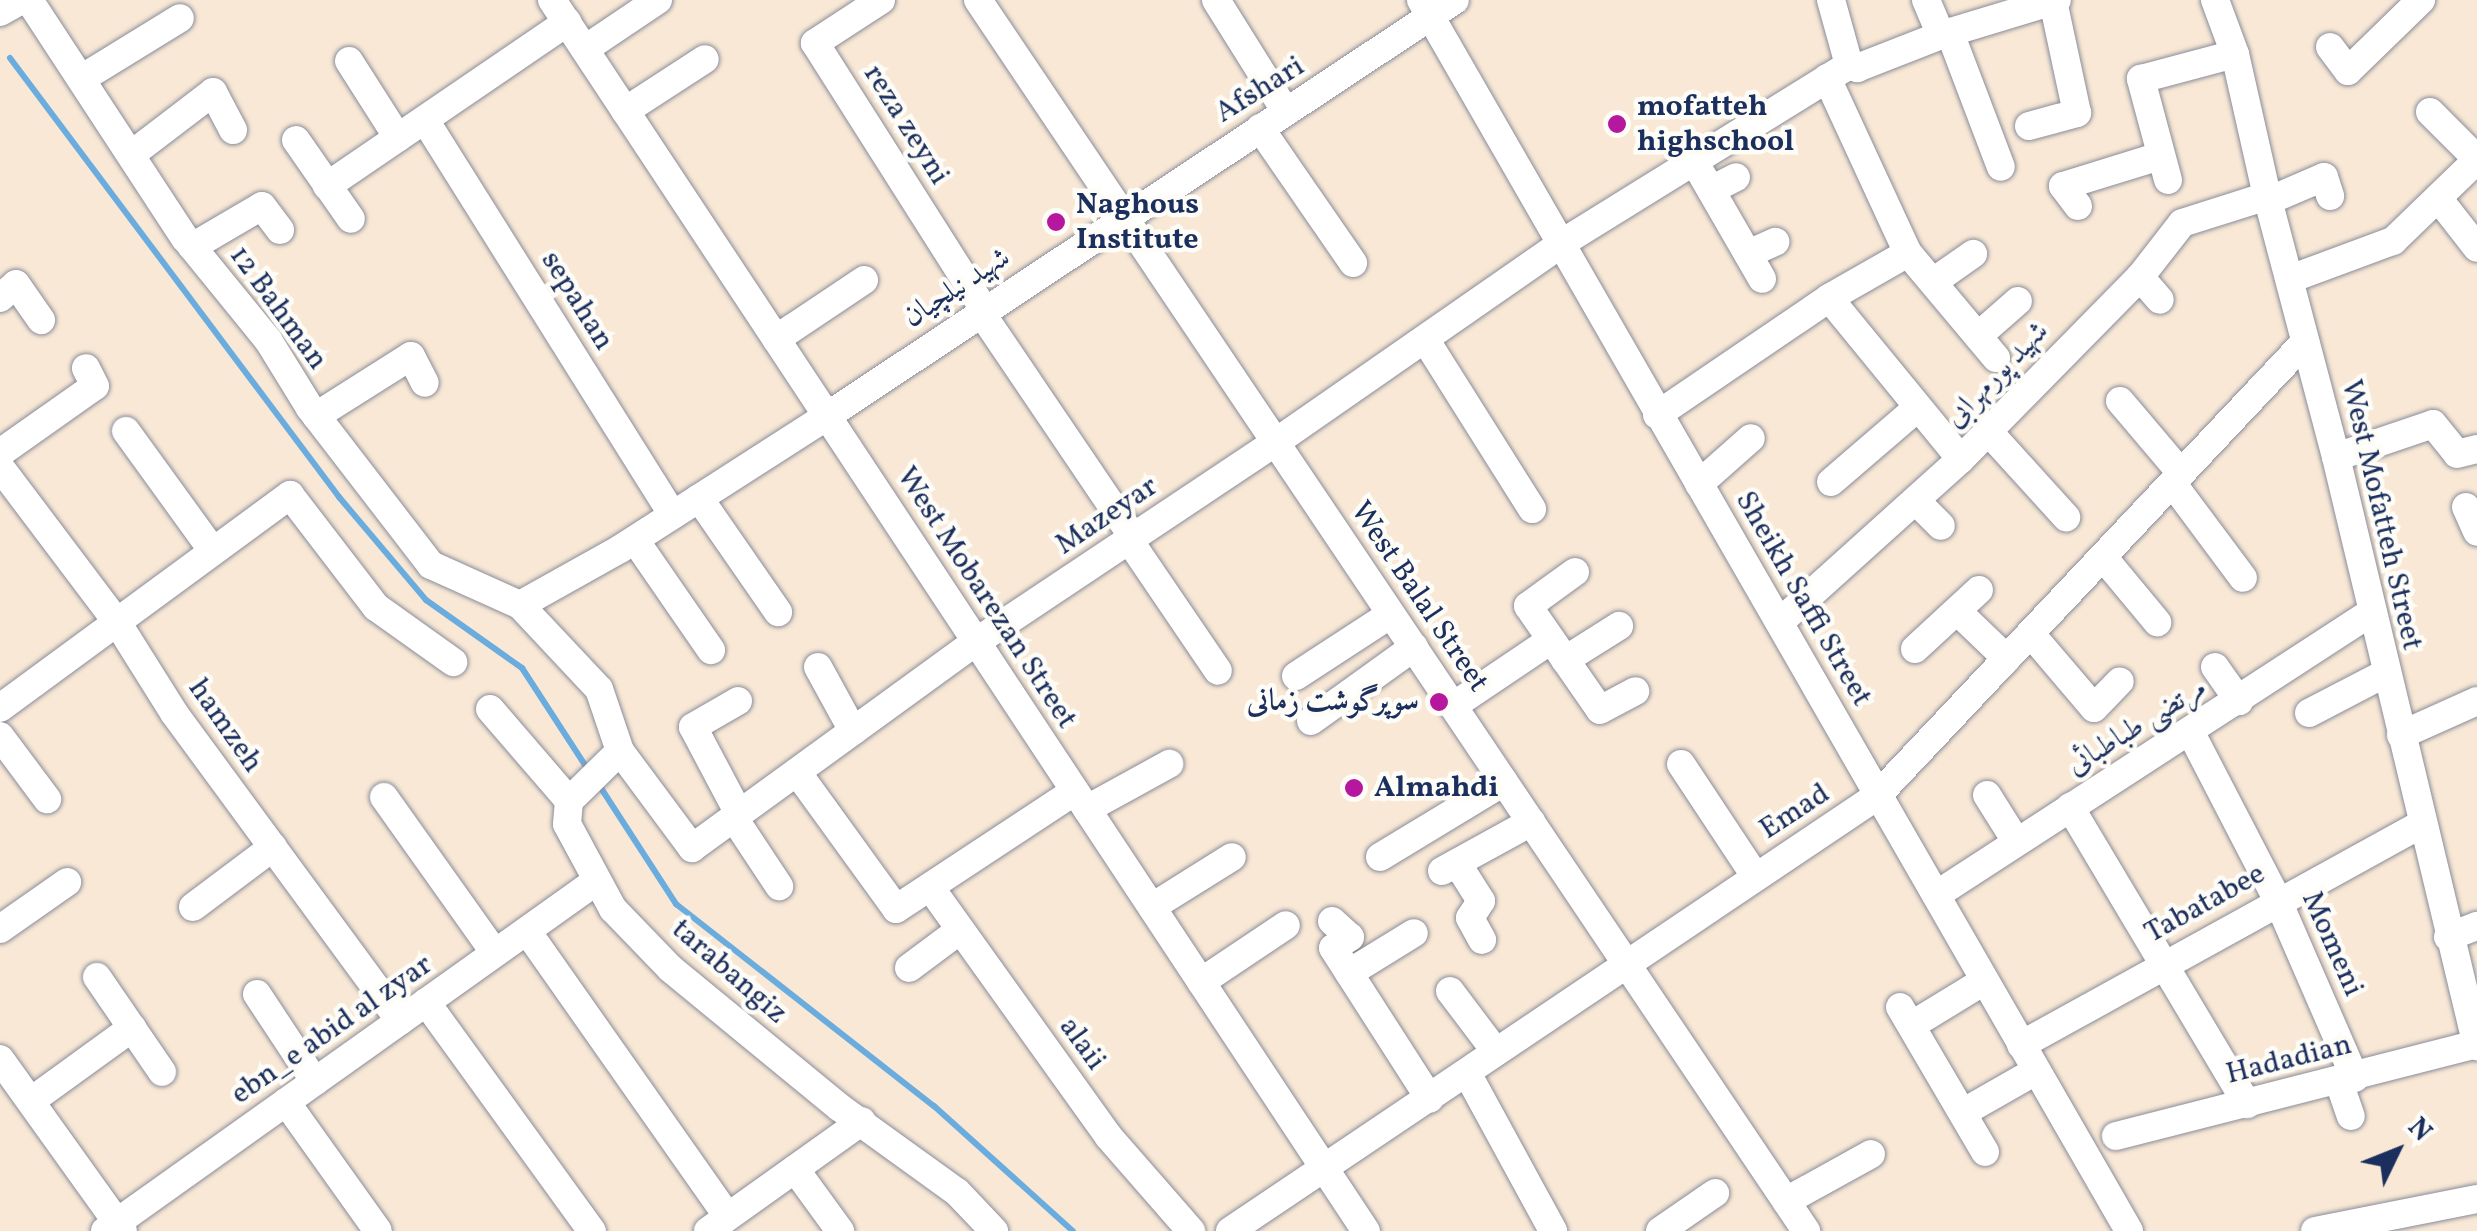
<!DOCTYPE html>
<html>
<head>
<meta charset="utf-8">
<style>
  body { margin:0 }
  #map { position:relative; width:2477px; height:1231px; overflow:hidden; background:#f8e8d5; font-family:Vollkorn,Amiri,serif }
  div>[style] { position:absolute }
  .stream>* { height:6px; margin:-3px; padding:0 3px; transform-origin:3px; border-radius:3px; background:#6bacdf }
  .roads { filter:drop-shadow(0 0 2px #8a8c9a) drop-shadow(0 0 2px #8a8c9a) }
  .minor>* { height:28px; margin:-14px; padding:0 14px; transform-origin:14px; border-radius:14px; background:#fff }
  .dots>* { width:28px; height:28px; translate:-50% -50%; box-sizing:border-box; border:5px solid #fdfcf7; border-radius:50% }
  span { translate:-50% -50%; white-space:nowrap; text-align:center; line-height:1.15; -webkit-text-stroke:9px #fdfcf7; paint-order:stroke }
  .street-label { font-size:30px; color:#1b2f5e }
  .poi-label { font-size:30px; color:#1b2f5e; font-weight:700 }
  .left { translate:0 -50%; text-align:left }
  .right { translate:-100% -50%; text-align:right }
  .north { position:absolute; left:2347px; top:1101px; width:100px; height:100px; -webkit-text-stroke:8px #fdfcf7; paint-order:stroke; rotate:47deg; font-size:28px; font-weight:700; line-height:40px; text-align:center; color:#1b2f5e }
  .north::after { content:''; display:block; margin:auto; width:35px; height:45px; background:#1b2f5e; clip-path:polygon(50% 0,100% 100%,50% 72%,0 100%) }
</style>
</head>
<body>
<div id="map">
  <div class="stream">
    <div style="left:10px;top:58px;width:549px;rotate:53.15deg"></div>
    <div style="left:339px;top:497px;width:135px;rotate:49.8deg"></div>
    <div style="left:426px;top:600px;width:118px;rotate:35.3deg"></div>
    <div style="left:522px;top:668px;width:123px;rotate:57deg"></div>
    <div style="left:599px;top:785px;width:142px;rotate:57.1deg"></div>
    <div style="left:676px;top:904px;width:328px;rotate:38.1deg"></div>
    <div style="left:934px;top:1106px;width:187px;rotate:42deg"></div>
  </div>
  <div class="roads">
    <div class="minor">
      <div style="left:29px;top:0;width:285px;rotate:56.8deg"></div>
      <div style="left:185px;top:238px;width:132px;rotate:50.9deg"></div>
      <div style="left:268px;top:340px;width:80px;rotate:58.3deg"></div>
      <div style="left:310px;top:408px;width:198px;rotate:52.4deg"></div>
      <div style="left:431px;top:565px;width:98px;rotate:24.2deg"></div>
      <div style="left:520px;top:605px;width:115px;rotate:46.8deg"></div>
      <div style="left:599px;top:689px;width:65px;rotate:71.3deg"></div>
      <div style="left:620px;top:751px;width:121px;rotate:53.4deg"></div>
      <div style="left:692px;top:848px;width:351px;rotate:-36deg"></div>
      <div style="left:976px;top:642px;width:361px;rotate:-33.7deg"></div>
      <div style="left:1276px;top:442px;width:348px;rotate:-34.8deg"></div>
      <div style="left:1562px;top:243px;width:338px;rotate:-31.8deg"></div>
      <div style="left:552px;top:0;width:1476px;rotate:56.53deg"></div>
      <div style="left:881px;top:0;width:79px;rotate:146.9deg"></div>
      <div style="left:815px;top:43px;width:315px;rotate:57.6deg"></div>
      <div style="left:978px;top:0;width:1484px;rotate:56.07deg"></div>
      <div style="left:1216px;top:0;width:132px;rotate:58deg"></div>
      <div style="left:1421px;top:0;width:1420px;rotate:60.09deg"></div>
      <div style="left:1831px;top:0;width:67px;rotate:74.5deg"></div>
      <div style="left:1926px;top:0;width:38px;rotate:67deg"></div>
      <div style="left:2215px;top:0;width:58px;rotate:69.7deg"></div>
      <div style="left:2235px;top:54px;width:146px;rotate:77.3deg"></div>
      <div style="left:2267px;top:196px;width:270px;rotate:75.2deg"></div>
      <div style="left:2336px;top:457px;width:606px;rotate:76.54deg"></div>
      <div style="left:0;top:12px;width:25px;rotate:-29deg"></div>
      <div style="left:1950px;top:33px;width:143px;rotate:69.2deg"></div>
      <div style="left:2330px;top:47px;width:30px;rotate:53deg"></div>
      <div style="left:2348px;top:71px;width:102px;rotate:-44.2deg"></div>
      <div style="left:585px;top:49px;width:88px;rotate:-33.9deg"></div>
      <div style="left:349px;top:61px;width:91px;rotate:57.5deg"></div>
      <div style="left:1849px;top:65px;width:9px;rotate:21deg"></div>
      <div style="left:1857px;top:68px;width:90px;rotate:-21.4deg"></div>
      <div style="left:1941px;top:35px;width:121px;rotate:-16.8deg"></div>
      <div style="left:1827px;top:78px;width:193px;rotate:65.2deg"></div>
      <div style="left:1908px;top:253px;width:137px;rotate:50deg"></div>
      <div style="left:81px;top:79px;width:116px;rotate:-31.6deg"></div>
      <div style="left:625px;top:111px;width:95px;rotate:-33deg"></div>
      <div style="left:2430px;top:112px;width:66px;rotate:45deg"></div>
      <div style="left:425px;top:120px;width:466px;rotate:57.9deg"></div>
      <div style="left:2029px;top:126px;width:50px;rotate:-15.2deg"></div>
      <div style="left:2077px;top:113px;width:115px;rotate:-102.1deg"></div>
      <div style="left:1260px;top:128px;width:164px;rotate:55.4deg"></div>
      <div style="left:296px;top:140px;width:96px;rotate:55.2deg"></div>
      <div style="left:132px;top:154px;width:102px;rotate:-37.4deg"></div>
      <div style="left:213px;top:92px;width:43px;rotate:62.2deg"></div>
      <div style="left:1694px;top:161px;width:136px;rotate:60deg"></div>
      <div style="left:2168px;top:180px;width:105px;rotate:-105deg"></div>
      <div style="left:2141px;top:79px;width:97px;rotate:-14.9deg"></div>
      <div style="left:327px;top:186px;width:291px;rotate:-34.3deg"></div>
      <div style="left:1711px;top:190px;width:28px;rotate:-27deg"></div>
      <div style="left:2438px;top:198px;width:63px;rotate:52deg"></div>
      <div style="left:2268px;top:201px;width:61px;rotate:-23.2deg"></div>
      <div style="left:2324px;top:177px;width:20px;rotate:72deg"></div>
      <div style="left:2078px;top:206px;width:25px;rotate:-127deg"></div>
      <div style="left:2063px;top:186px;width:102px;rotate:-17.2deg"></div>
      <div style="left:192px;top:247px;width:81px;rotate:-30.4deg"></div>
      <div style="left:262px;top:206px;width:30px;rotate:53deg"></div>
      <div style="left:1748px;top:254px;width:30px;rotate:-24deg"></div>
      <div style="left:2140px;top:277px;width:30px;rotate:49deg"></div>
      <div style="left:2290px;top:279px;width:110px;rotate:-20.3deg"></div>
      <div style="left:2393px;top:241px;width:117px;rotate:-44deg"></div>
      <div style="left:1933px;top:282px;width:49px;rotate:-35deg"></div>
      <div style="left:0;top:298px;width:21px;rotate:-41deg"></div>
      <div style="left:16px;top:284px;width:44px;rotate:55.2deg"></div>
      <div style="left:1829px;top:298px;width:208px;rotate:50.7deg"></div>
      <div style="left:980px;top:311px;width:273px;rotate:55.9deg"></div>
      <div style="left:1978px;top:336px;width:53px;rotate:-41.2deg"></div>
      <div style="left:776px;top:339px;width:106px;rotate:-33.8deg"></div>
      <div style="left:1425px;top:339px;width:201px;rotate:57.8deg"></div>
      <div style="left:2120px;top:401px;width:94px;rotate:49.7deg"></div>
      <div style="left:1657px;top:415px;width:208px;rotate:-34.2deg"></div>
      <div style="left:1829px;top:298px;width:91px;rotate:-29.7deg"></div>
      <div style="left:316px;top:416px;width:112px;rotate:-32.3deg"></div>
      <div style="left:411px;top:356px;width:30px;rotate:63deg"></div>
      <div style="left:1987px;top:430px;width:118px;rotate:47.8deg"></div>
      <div style="left:126px;top:431px;width:148px;rotate:54.1deg"></div>
      <div style="left:0;top:453px;width:116px;rotate:-35.2deg"></div>
      <div style="left:95px;top:386px;width:20px;rotate:-117deg"></div>
      <div style="left:2336px;top:457px;width:102px;rotate:-18.8deg"></div>
      <div style="left:2433px;top:424px;width:38px;rotate:51deg"></div>
      <div style="left:2457px;top:454px;width:21px;rotate:-14deg"></div>
      <div style="left:0;top:467px;width:194px;rotate:53deg"></div>
      <div style="left:117px;top:622px;width:107px;rotate:57.9deg"></div>
      <div style="left:174px;top:713px;width:382px;rotate:53.7deg"></div>
      <div style="left:1831px;top:482px;width:113px;rotate:-40.7deg"></div>
      <div style="left:1699px;top:484px;width:69px;rotate:-41.5deg"></div>
      <div style="left:2173px;top:484px;width:117px;rotate:53.3deg"></div>
      <div style="left:699px;top:498px;width:139px;rotate:55.3deg"></div>
      <div style="left:1916px;top:501px;width:35px;rotate:45deg"></div>
      <div style="left:2466px;top:507px;width:27px;rotate:66deg"></div>
      <div style="left:635px;top:540px;width:134px;rotate:55.4deg"></div>
      <div style="left:1129px;top:540px;width:158px;rotate:55.8deg"></div>
      <div style="left:2103px;top:557px;width:85px;rotate:50.3deg"></div>
      <div style="left:1575px;top:572px;width:58px;rotate:144.1deg"></div>
      <div style="left:1528px;top:606px;width:126px;rotate:55.3deg"></div>
      <div style="left:1600px;top:710px;width:40px;rotate:-28deg"></div>
      <div style="left:520px;top:605px;width:115px;rotate:-29.2deg"></div>
      <div style="left:620px;top:549px;width:246px;rotate:-32.7deg"></div>
      <div style="left:827px;top:416px;width:753px;rotate:-33.52deg"></div>
      <div style="left:1957px;top:611px;width:69px;rotate:43.8deg"></div>
      <div style="left:1781px;top:621px;width:242px;rotate:-42deg"></div>
      <div style="left:1961px;top:459px;width:255px;rotate:-45.5deg"></div>
      <div style="left:2140px;top:277px;width:68px;rotate:-52.1deg"></div>
      <div style="left:2182px;top:223px;width:89px;rotate:-17.6deg"></div>
      <div style="left:2031px;top:634px;width:97px;rotate:49.6deg"></div>
      <div style="left:2094px;top:708px;width:37px;rotate:-46deg"></div>
      <div style="left:1915px;top:649px;width:87px;rotate:-42.7deg"></div>
      <div style="left:1565px;top:660px;width:64px;rotate:-32.2deg"></div>
      <div style="left:818px;top:667px;width:73px;rotate:61.3deg"></div>
      <div style="left:2215px;top:667px;width:42px;rotate:54.8deg"></div>
      <div style="left:1296px;top:676px;width:113px;rotate:-33.1deg"></div>
      <div style="left:738px;top:701px;width:52px;rotate:150deg"></div>
      <div style="left:693px;top:727px;width:98px;rotate:62.1deg"></div>
      <div style="left:1453px;top:706px;width:118px;rotate:-34deg"></div>
      <div style="left:0;top:708px;width:360px;rotate:-36.3deg"></div>
      <div style="left:290px;top:495px;width:141px;rotate:52.5deg"></div>
      <div style="left:376px;top:607px;width:95px;rotate:35.5deg"></div>
      <div style="left:490px;top:709px;width:121px;rotate:49.3deg"></div>
      <div style="left:569px;top:801px;width:23px;rotate:95deg"></div>
      <div style="left:567px;top:824px;width:97px;rotate:61.6deg"></div>
      <div style="left:613px;top:909px;width:83px;rotate:46deg"></div>
      <div style="left:671px;top:969px;width:217px;rotate:39.4deg"></div>
      <div style="left:839px;top:1107px;width:145px;rotate:35.8deg"></div>
      <div style="left:957px;top:1192px;width:54px;rotate:46.5deg"></div>
      <div style="left:2309px;top:713px;width:87px;rotate:-27.5deg"></div>
      <div style="left:1311px;top:721px;width:127px;rotate:-35.7deg"></div>
      <div style="left:2191px;top:733px;width:189px;rotate:62.6deg"></div>
      <div style="left:2278px;top:901px;width:193px;rotate:66.5deg"></div>
      <div style="left:2401px;top:735px;width:83px;rotate:-24.1deg"></div>
      <div style="left:0;top:736px;width:79px;rotate:53.3deg"></div>
      <div style="left:1681px;top:764px;width:134px;rotate:56.5deg"></div>
      <div style="left:797px;top:772px;width:169px;rotate:54.1deg"></div>
      <div style="left:896px;top:909px;width:214px;rotate:-33.4deg"></div>
      <div style="left:1987px;top:795px;width:54px;rotate:57.8deg"></div>
      <div style="left:384px;top:797px;width:191px;rotate:54.6deg"></div>
      <div style="left:569px;top:801px;width:71px;rotate:-44.4deg"></div>
      <div style="left:2070px;top:807px;width:346px;rotate:59.2deg"></div>
      <div style="left:1087px;top:809px;width:94px;rotate:-28.8deg"></div>
      <div style="left:734px;top:818px;width:82px;rotate:56.5deg"></div>
      <div style="left:1380px;top:857px;width:145px;rotate:-31.2deg"></div>
      <div style="left:1457px;top:863px;width:45px;rotate:57.7deg"></div>
      <div style="left:1481px;top:901px;width:20px;rotate:123deg"></div>
      <div style="left:1470px;top:918px;width:25px;rotate:61deg"></div>
      <div style="left:1442px;top:871px;width:102px;rotate:-28.8deg"></div>
      <div style="left:930px;top:887px;width:307px;rotate:54.4deg"></div>
      <div style="left:1109px;top:1137px;width:125px;rotate:48.9deg"></div>
      <div style="left:1936px;top:895px;width:520px;rotate:-32.99deg"></div>
      <div style="left:193px;top:907px;width:100px;rotate:-36.9deg"></div>
      <div style="left:1152px;top:907px;width:94px;rotate:-32deg"></div>
      <div style="left:1332px;top:921px;width:24px;rotate:42deg"></div>
      <div style="left:1350px;top:937px;width:20px;rotate:147deg"></div>
      <div style="left:1333px;top:948px;width:179px;rotate:57.3deg"></div>
      <div style="left:0;top:929px;width:82px;rotate:-35deg"></div>
      <div style="left:527px;top:931px;width:348px;rotate:54.9deg"></div>
      <div style="left:2448px;top:937px;width:31px;rotate:-21deg"></div>
      <div style="left:909px;top:968px;width:64px;rotate:-36.7deg"></div>
      <div style="left:1349px;top:973px;width:76px;rotate:-31.6deg"></div>
      <div style="left:97px;top:977px;width:115px;rotate:55.6deg"></div>
      <div style="left:1201px;top:982px;width:102px;rotate:-33.8deg"></div>
      <div style="left:1450px;top:991px;width:76px;rotate:53deg"></div>
      <div style="left:257px;top:994px;width:105px;rotate:56.6deg"></div>
      <div style="left:426px;top:1002px;width:283px;rotate:54.1deg"></div>
      <div style="left:1900px;top:1007px;width:168px;rotate:59.6deg"></div>
      <div style="left:1912px;top:1025px;width:84px;rotate:-31.4deg"></div>
      <div style="left:2021px;top:1045px;width:458px;rotate:-28.9deg"></div>
      <div style="left:0;top:1059px;width:211px;rotate:54.4deg"></div>
      <div style="left:1467px;top:1073px;width:180px;rotate:61.4deg"></div>
      <div style="left:2339px;top:1082px;width:36px;rotate:71deg"></div>
      <div style="left:31px;top:1101px;width:125px;rotate:-35.9deg"></div>
      <div style="left:286px;top:1102px;width:158px;rotate:54.5deg"></div>
      <div style="left:1964px;top:1112px;width:83px;rotate:-29.7deg"></div>
      <div style="left:2116px;top:1136px;width:372px;rotate:-14.3deg"></div>
      <div style="left:795px;top:1169px;width:77px;rotate:54deg"></div>
      <div style="left:1786px;top:1201px;width:97px;rotate:-28.9deg"></div>
      <div style="left:105px;top:1231px;width:602px;rotate:-35.46deg"></div>
      <div style="left:708px;top:1231px;width:189px;rotate:-35.5deg"></div>
      <div style="left:1230px;top:1231px;width:780px;rotate:-33.91deg"></div>
      <div style="left:1877px;top:796px;width:624px;rotate:-46.69deg"></div>
      <div style="left:1660px;top:1231px;width:67px;rotate:-34.6deg"></div>
      <div style="left:2315px;top:1231px;width:165px;rotate:-11.2deg"></div>
    </div>
  </div>
  <div class="dots">
    <div style="left:1617px;top:124px;background:#b5179e"></div>
    <div style="left:1056px;top:222px;background:#b5179e"></div>
    <div style="left:1439px;top:702px;background:#b5179e"></div>
    <div style="left:1354px;top:788px;background:#b5179e"></div>
  </div>
  <div class="street-label">
    <span style="left:1260px;top:90px;rotate:-32deg">Afshari</span>
    <span style="left:906px;top:125px;rotate:58deg">reza zeyni</span>
    <span style="left:957px;top:288px;rotate:-33deg">شهید نیلچیان</span>
    <span style="left:577px;top:301px;rotate:58deg">sepahan</span>
    <span style="left:278px;top:308px;rotate:54deg">12 Bahman</span>
    <span style="left:1997px;top:375px;rotate:-46deg">شهید پورمهرابی</span>
    <span style="left:2381px;top:515px;rotate:77deg">West Mofatteh Street</span>
    <span style="left:1107px;top:516px;rotate:-34deg">Mazeyar</span>
    <span style="left:1419px;top:597px;rotate:56deg">West Balal Street</span>
    <span style="left:986px;top:598px;rotate:57deg">West Mobarezan Street</span>
    <span style="left:1803px;top:599px;rotate:60deg">Sheikh Saffi Street</span>
    <span style="left:225px;top:726px;rotate:55deg">hamzeh</span>
    <span style="left:2137px;top:727px;rotate:-32deg">مرتضی طباطبائی</span>
    <span style="left:1795px;top:812px;rotate:-33deg">Emad</span>
    <span style="left:2205px;top:904px;rotate:-29deg">Tabatabee</span>
    <span style="left:2332px;top:944px;rotate:66deg">Momeni</span>
    <span style="left:729px;top:972px;rotate:41deg">tarabangiz</span>
    <span style="left:332px;top:1030px;rotate:-35deg">ebn_e abid al zyar</span>
    <span style="left:1082px;top:1044px;rotate:54deg">alaii</span>
    <span style="left:2289px;top:1060px;rotate:-14deg">Hadadian</span>
  </div>
  <div class="poi-label">
    <span class="left" style="left:1637px;top:124px">mofatteh<br>highschool</span>
    <span class="left" style="left:1076px;top:222px">Naghous<br>Institute</span>
    <span class="right" style="left:1419px;top:702px">سوپرگوشت زمانی</span>
    <span class="left" style="left:1374px;top:788px">Almahdi</span>
  </div>
  <div class="north">N</div>
</div>
</body>
</html>
